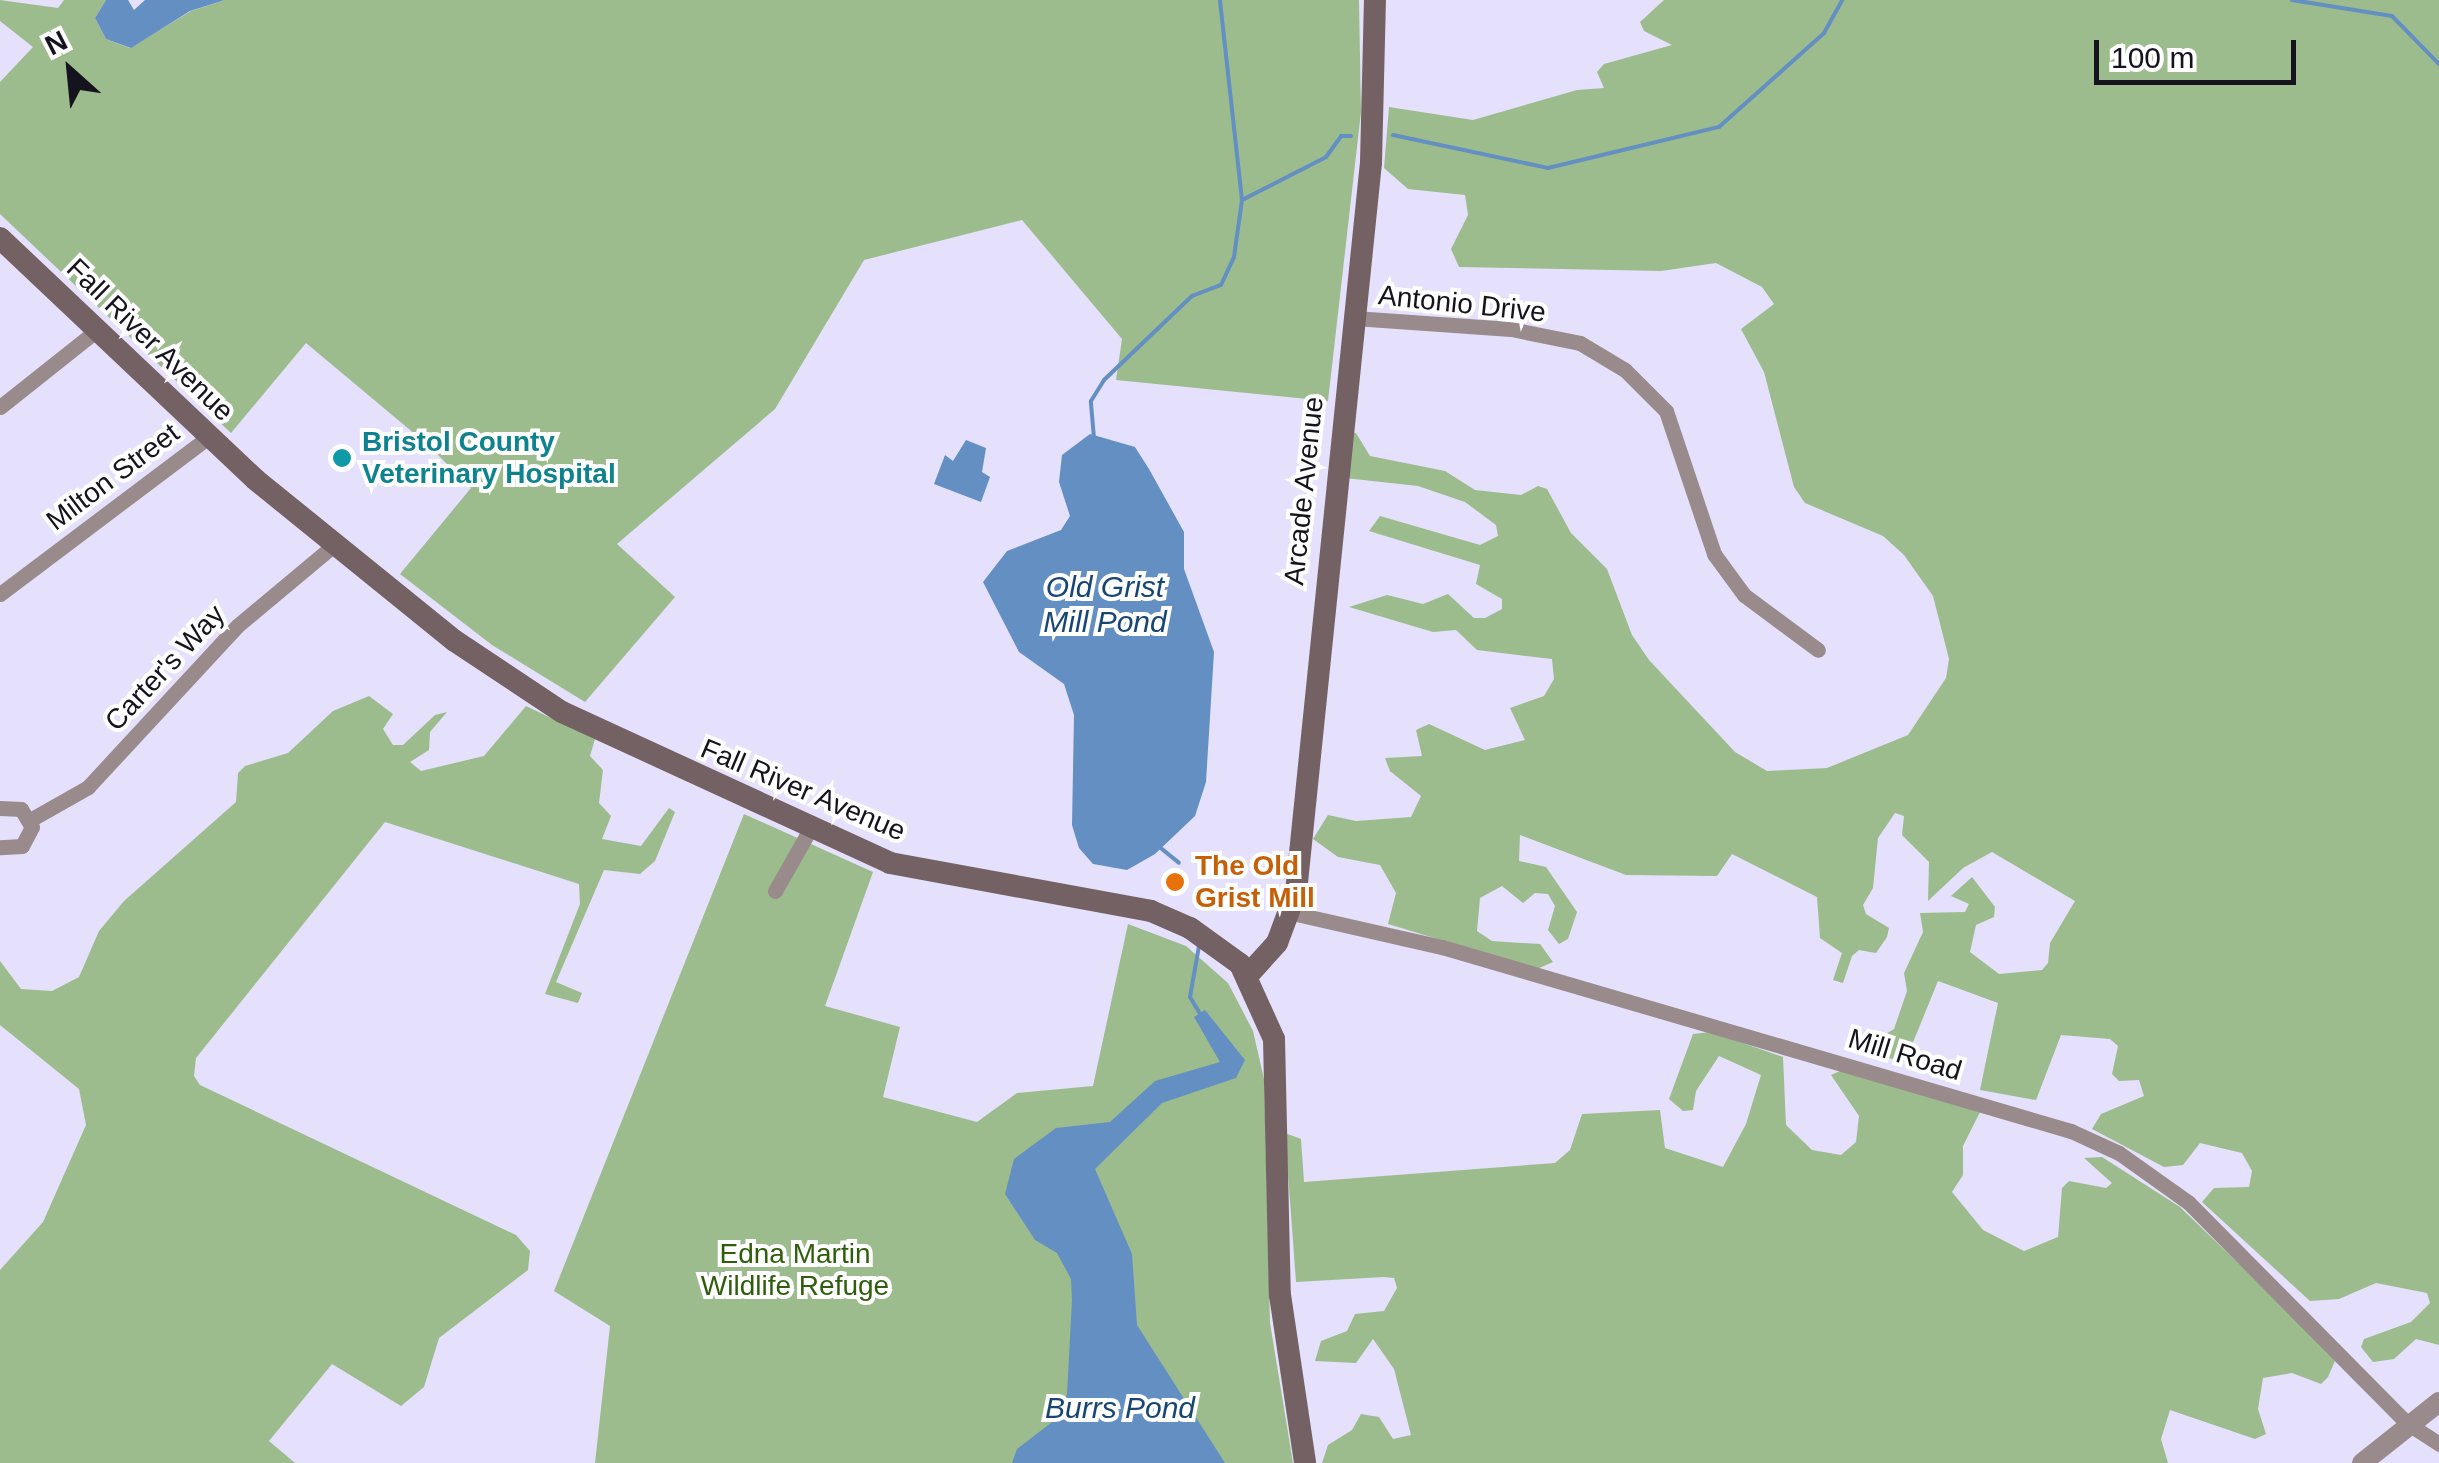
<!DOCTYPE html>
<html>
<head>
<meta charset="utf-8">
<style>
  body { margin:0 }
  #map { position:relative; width:2439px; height:1463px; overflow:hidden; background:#e5e0fb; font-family:Arial,sans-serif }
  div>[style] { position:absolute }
  .green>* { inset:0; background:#9cbc8d }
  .water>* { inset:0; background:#638fc2 }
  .stream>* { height:4px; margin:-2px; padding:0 2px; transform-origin:2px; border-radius:2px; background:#638fc2 }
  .minor>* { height:15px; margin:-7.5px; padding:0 7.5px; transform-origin:7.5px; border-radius:7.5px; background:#998b8c }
  .tertiary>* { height:20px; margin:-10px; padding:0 10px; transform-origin:10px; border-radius:10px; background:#998b8c }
  .secondary>* { height:22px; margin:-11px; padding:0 11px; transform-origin:11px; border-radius:11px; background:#746163 }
  .dots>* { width:28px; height:28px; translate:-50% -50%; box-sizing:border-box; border:5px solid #fff; border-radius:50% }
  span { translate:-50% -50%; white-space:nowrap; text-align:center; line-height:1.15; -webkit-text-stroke:8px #fff; paint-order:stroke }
  .street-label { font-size:28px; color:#15131d }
  .culture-label { font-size:28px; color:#0d838f; font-weight:700 }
  .left { translate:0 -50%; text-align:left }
  .food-label { font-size:28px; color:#c56008; font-weight:700 }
  .park-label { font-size:28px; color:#2e5e0b }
  .water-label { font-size:30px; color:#164576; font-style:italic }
  .north { position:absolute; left:20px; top:20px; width:100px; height:100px; -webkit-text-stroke:8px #fff; paint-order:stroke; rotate:333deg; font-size:28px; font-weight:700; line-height:40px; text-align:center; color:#15131d }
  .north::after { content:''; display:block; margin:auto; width:35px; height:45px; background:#15131d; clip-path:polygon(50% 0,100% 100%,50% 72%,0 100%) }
  .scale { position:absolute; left:2094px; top:40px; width:202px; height:45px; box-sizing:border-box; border:5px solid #15131d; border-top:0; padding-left:12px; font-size:30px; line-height:35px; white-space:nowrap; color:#15131d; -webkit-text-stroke:8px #fff; paint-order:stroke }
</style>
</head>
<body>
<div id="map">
  <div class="green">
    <div style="clip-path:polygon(0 0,58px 8px,64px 0,106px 0,95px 18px,106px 39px,130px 48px,191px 11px,225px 0,1359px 0,1361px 112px,1328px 401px,1116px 380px,1122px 339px,1022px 220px,864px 260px,775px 409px,617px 544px,675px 597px,585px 702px,492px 645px,400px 574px,471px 488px,428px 445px,306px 343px,231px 433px,0 214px,0 82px,33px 47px,0 21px)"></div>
    <div style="clip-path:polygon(1664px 0,2439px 0,2439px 1345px,2416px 1339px,2394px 1359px,2373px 1362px,2361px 1347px,2364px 1339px,2411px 1322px,2430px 1303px,2427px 1293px,2376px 1283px,2339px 1299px,2310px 1301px,2202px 1202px,2214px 1188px,2249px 1187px,2252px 1171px,2242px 1153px,2200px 1143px,2183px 1165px,2164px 1167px,2092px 1129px,2101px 1114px,2144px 1096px,2139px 1080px,2119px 1081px,2112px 1074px,2118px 1046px,2110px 1039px,2061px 1035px,2036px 1100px,1980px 1090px,1998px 1003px,1938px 981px,1905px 1062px,1880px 1056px,1879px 1038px,1894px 1029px,1907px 991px,1904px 973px,1923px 932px,1920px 913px,1965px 912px,1969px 904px,1951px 896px,1972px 877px,1995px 907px,1994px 917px,1976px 925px,1970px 952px,1999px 974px,2042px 970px,2048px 963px,2050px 943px,2075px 901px,1992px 852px,1963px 868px,1928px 901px,1929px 862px,1902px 835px,1904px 816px,1895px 813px,1878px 838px,1873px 888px,1863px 905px,1866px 914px,1889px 928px,1887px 937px,1876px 953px,1859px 950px,1852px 956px,1843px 983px,1833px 980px,1842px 953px,1820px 938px,1817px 897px,1732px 854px,1717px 876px,1626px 875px,1520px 835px,1519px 861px,1546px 867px,1577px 912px,1568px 939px,1559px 944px,1548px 930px,1555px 906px,1548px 894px,1535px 893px,1523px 903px,1502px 886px,1480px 898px,1477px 931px,1492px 941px,1540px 944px,1553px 962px,1537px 969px,1388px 924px,1396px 893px,1380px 865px,1338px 857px,1313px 839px,1328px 815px,1356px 821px,1411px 817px,1421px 796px,1390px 771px,1385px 758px,1422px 756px,1416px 730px,1429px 724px,1485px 750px,1525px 740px,1510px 708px,1544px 696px,1554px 679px,1552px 659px,1477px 650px,1456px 630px,1433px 632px,1349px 607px,1387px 595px,1423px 604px,1448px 594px,1474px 618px,1485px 618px,1502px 609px,1502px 599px,1476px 584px,1480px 565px,1369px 531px,1380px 516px,1480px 545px,1498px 536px,1496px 525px,1465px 502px,1418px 486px,1345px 478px,1347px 432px,1356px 433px,1370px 456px,1445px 471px,1475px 490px,1521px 495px,1538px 486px,1547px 489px,1571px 533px,1607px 569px,1632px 635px,1649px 660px,1735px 752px,1767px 771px,1827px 768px,1908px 735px,1946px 678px,1949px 659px,1933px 596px,1904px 555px,1883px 536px,1805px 503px,1794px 487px,1764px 372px,1741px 329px,1774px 304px,1762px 287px,1716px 263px,1661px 271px,1459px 267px,1451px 249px,1468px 215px,1465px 195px,1408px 189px,1384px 168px,1389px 107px,1473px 120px,1577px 90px,1604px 88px,1597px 72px,1604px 64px,1672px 45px,1644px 31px,1640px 22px)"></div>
    <div style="clip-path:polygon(369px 696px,393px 714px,383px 729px,393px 745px,403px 745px,435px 715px,447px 712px,430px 732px,429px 750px,410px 762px,421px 771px,484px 756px,526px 706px,595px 739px,590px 756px,603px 770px,599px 803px,611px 816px,602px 839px,641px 846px,669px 808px,675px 812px,655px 861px,640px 874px,604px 870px,556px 982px,582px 993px,578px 1003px,545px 994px,580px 904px,579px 884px,385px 822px,196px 1058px,194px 1076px,200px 1085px,516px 1235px,530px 1251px,528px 1270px,439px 1338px,424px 1387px,401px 1406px,332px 1364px,269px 1441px,295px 1463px,0 1463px,0 1270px,43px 1222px,86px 1125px,79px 1089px,0 1025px,0 961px,21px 989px,52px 991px,79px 977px,99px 931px,124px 901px,236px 802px,238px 773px,245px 766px,288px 753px,333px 711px)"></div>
    <div style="clip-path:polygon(744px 814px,873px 872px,825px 1006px,900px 1027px,883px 1097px,977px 1122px,1017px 1093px,1093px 1086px,1128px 924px,1186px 946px,1228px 983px,1253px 1031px,1264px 1079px,1270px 1323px,1293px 1463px,595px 1463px,610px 1326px,554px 1291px)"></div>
    <div style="clip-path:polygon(1711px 1032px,1783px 1057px,1786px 1125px,1812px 1150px,1841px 1155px,1856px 1142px,1859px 1116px,1831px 1075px,1840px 1071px,1981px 1110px,1963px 1146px,1963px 1175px,1952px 1192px,1983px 1230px,2024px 1251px,2058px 1237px,2062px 1188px,2069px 1181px,2106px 1188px,2112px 1183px,2084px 1158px,2102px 1157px,2180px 1207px,2268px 1292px,2335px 1361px,2328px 1377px,2321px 1384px,2292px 1373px,2263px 1378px,2258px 1409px,2266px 1434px,2255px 1439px,2170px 1410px,2161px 1439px,2168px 1463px,1322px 1463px,1328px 1445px,1352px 1430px,1361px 1414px,1379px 1417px,1393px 1439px,1411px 1435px,1394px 1369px,1373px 1339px,1356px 1363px,1315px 1361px,1321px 1341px,1347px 1331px,1355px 1314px,1384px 1311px,1397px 1288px,1394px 1278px,1384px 1277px,1296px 1282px,1285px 1133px,1301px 1139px,1304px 1182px,1555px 1163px,1570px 1150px,1582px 1114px,1660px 1110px,1665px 1148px,1723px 1167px,1746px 1124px,1761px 1075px,1719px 1056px,1696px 1091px,1693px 1110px,1683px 1111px,1669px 1099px,1693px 1034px)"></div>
  </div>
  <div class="water">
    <div style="clip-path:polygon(106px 0,128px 0,134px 10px,145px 0,225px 0,190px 11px,131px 48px,106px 39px,95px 18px)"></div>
    <div style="clip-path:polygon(1090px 434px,1135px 447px,1149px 469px,1184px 532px,1184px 569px,1214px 652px,1206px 782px,1195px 816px,1155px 854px,1127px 870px,1093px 864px,1079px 848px,1072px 825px,1074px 715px,1064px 684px,1019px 652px,983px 582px,1007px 551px,1061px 530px,1070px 516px,1059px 482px,1062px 455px)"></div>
    <div style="clip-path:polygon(966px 440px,986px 448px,982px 472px,990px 477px,981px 502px,934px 484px,945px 455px,953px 461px)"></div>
    <div style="clip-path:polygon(1205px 1010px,1245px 1060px,1236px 1078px,1162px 1103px,1095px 1169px,1132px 1254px,1137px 1325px,1225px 1463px,1012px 1463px,1017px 1449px,1056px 1419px,1067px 1394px,1072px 1300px,1071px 1279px,1057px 1253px,1035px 1240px,1005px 1194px,1014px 1159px,1056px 1128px,1110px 1122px,1155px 1081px,1220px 1062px,1194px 1017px)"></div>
  </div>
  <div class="stream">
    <div style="left:2292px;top:0;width:101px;rotate:9.1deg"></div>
    <div style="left:2392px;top:16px;width:67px;rotate:45.6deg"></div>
    <div style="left:1393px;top:135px;width:158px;rotate:12deg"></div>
    <div style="left:1548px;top:168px;width:176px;rotate:-13.5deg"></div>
    <div style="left:1719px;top:127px;width:141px;rotate:-41.8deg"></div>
    <div style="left:1824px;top:33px;width:38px;rotate:-61deg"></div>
    <div style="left:1242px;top:200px;width:94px;rotate:-27.1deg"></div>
    <div style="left:1326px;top:157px;width:26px;rotate:-54deg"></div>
    <div style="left:1341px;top:136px;width:10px"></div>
    <div style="left:1094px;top:438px;width:37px;rotate:-95deg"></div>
    <div style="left:1091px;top:401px;width:25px;rotate:-58deg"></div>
    <div style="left:1104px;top:380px;width:122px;rotate:-43.7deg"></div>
    <div style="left:1192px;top:296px;width:31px;rotate:-21deg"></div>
    <div style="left:1221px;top:285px;width:31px;rotate:-65deg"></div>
    <div style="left:1234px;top:257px;width:58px;rotate:-82deg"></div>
    <div style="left:1242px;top:200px;width:201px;rotate:-96.3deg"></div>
    <div style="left:1157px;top:845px;width:28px;rotate:39deg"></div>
    <div style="left:1199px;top:946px;width:52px;rotate:100deg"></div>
    <div style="left:1190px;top:997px;width:23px;rotate:59deg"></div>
  </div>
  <div class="minor">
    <div style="left:1354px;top:318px;width:157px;rotate:4deg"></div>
    <div style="left:1511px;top:329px;width:70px;rotate:11.5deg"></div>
    <div style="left:1580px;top:343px;width:52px;rotate:31deg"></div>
    <div style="left:1625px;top:370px;width:58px;rotate:45deg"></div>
    <div style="left:1666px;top:411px;width:151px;rotate:71.4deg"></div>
    <div style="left:1714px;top:554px;width:51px;rotate:53.8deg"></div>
    <div style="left:1744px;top:595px;width:92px;rotate:36.6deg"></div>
    <div style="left:0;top:407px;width:124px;rotate:-38.4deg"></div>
    <div style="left:0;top:594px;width:261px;rotate:-37deg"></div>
    <div style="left:0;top:808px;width:21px;rotate:3deg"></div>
    <div style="left:21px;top:809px;width:21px;rotate:59deg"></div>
    <div style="left:32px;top:827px;width:21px;rotate:118deg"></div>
    <div style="left:22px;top:846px;width:22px;rotate:177deg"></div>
    <div style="left:30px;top:820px;width:67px;rotate:-29.6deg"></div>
    <div style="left:88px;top:787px;width:219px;rotate:-47.2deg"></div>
    <div style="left:237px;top:626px;width:126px;rotate:-39.9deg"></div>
    <div style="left:775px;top:891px;width:69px;rotate:-60.5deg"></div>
    <div style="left:1292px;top:913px;width:154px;rotate:12.8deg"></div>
    <div style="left:1442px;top:947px;width:655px;rotate:16.31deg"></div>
    <div style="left:2071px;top:1131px;width:53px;rotate:24.6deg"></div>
    <div style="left:2119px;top:1153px;width:86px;rotate:35.5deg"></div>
    <div style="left:2189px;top:1203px;width:310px;rotate:45.3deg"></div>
    <div style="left:2407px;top:1423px;width:38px;rotate:33deg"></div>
  </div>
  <div class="tertiary">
    <div style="left:2362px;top:1463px;width:98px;rotate:-38.4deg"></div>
  </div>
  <div class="secondary">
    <div style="left:0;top:238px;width:352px;rotate:43.4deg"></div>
    <div style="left:256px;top:480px;width:256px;rotate:39deg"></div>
    <div style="left:455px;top:641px;width:128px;rotate:33.6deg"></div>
    <div style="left:562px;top:712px;width:361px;rotate:24.7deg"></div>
    <div style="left:890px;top:863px;width:265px;rotate:10.4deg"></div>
    <div style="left:1151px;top:911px;width:43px;rotate:23.6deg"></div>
    <div style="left:1190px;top:928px;width:62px;rotate:35.8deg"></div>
    <div style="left:1240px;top:964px;width:82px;rotate:65.6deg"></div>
    <div style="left:1274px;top:1039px;width:256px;rotate:88.7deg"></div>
    <div style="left:1280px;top:1295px;width:170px;rotate:81.5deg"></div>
    <div style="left:1248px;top:975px;width:43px;rotate:-47.8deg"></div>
    <div style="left:1277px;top:943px;width:54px;rotate:-69.6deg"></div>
    <div style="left:1296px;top:892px;width:734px;rotate:-84.13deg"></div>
    <div style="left:1371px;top:162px;width:162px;rotate:-88.6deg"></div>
  </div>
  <div class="dots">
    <div style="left:342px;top:458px;background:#0f9aa8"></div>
    <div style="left:1175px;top:882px;background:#e8710a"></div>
  </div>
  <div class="street-label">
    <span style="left:1462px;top:304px;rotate:6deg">Antonio Drive</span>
    <span style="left:150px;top:340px;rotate:44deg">Fall River Avenue</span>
    <span style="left:113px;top:477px;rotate:-37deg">Milton Street</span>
    <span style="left:1304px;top:491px;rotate:-84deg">Arcade Avenue</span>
    <span style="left:165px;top:668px;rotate:-47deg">Carter's Way</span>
    <span style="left:803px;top:790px;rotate:23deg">Fall River Avenue</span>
    <span style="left:1905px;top:1055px;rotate:17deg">Mill Road</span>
  </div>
  <div class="culture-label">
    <span class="left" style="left:362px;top:458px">Bristol County<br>Veterinary Hospital</span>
  </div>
  <div class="food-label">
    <span class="left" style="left:1195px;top:882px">The Old<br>Grist Mill</span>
  </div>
  <div class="park-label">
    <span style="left:795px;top:1270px">Edna Martin<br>Wildlife Refuge</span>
  </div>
  <div class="water-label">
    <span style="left:1105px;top:604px">Old Grist<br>Mill Pond</span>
    <span style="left:1120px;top:1408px">Burrs Pond</span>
  </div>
  <div class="north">N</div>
  <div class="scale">100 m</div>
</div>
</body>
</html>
